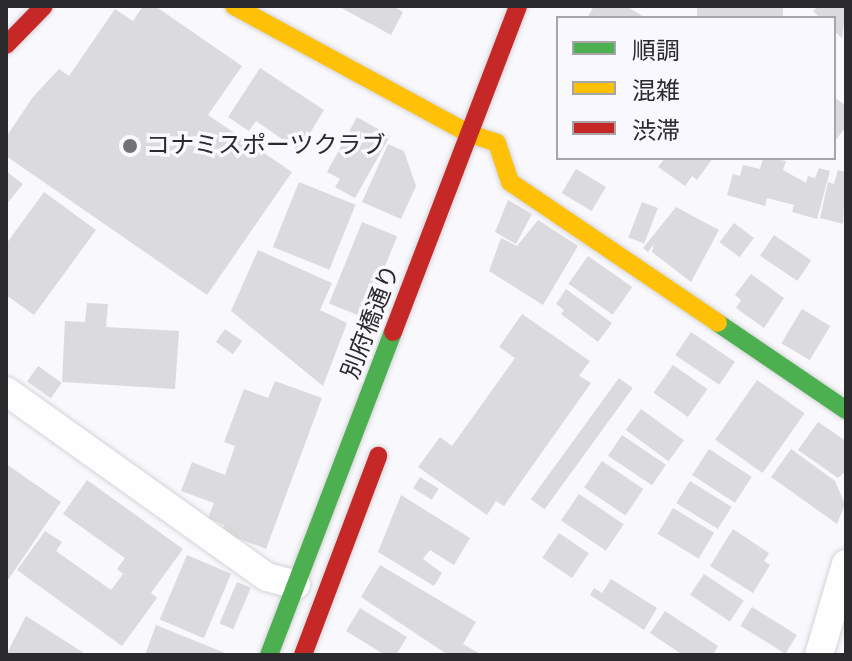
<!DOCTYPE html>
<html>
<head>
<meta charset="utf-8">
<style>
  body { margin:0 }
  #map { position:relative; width:852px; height:661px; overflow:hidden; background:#f9f9fd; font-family:"Fira Sans","Noto Sans JP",sans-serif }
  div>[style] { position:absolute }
  .building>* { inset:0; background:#dbdadc; transform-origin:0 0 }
  .roads { filter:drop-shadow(0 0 2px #d4d4d7) drop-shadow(0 0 2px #d4d4d7) }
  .street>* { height:28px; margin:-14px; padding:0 14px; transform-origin:14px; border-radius:14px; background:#fefeff }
  .fast>* { height:18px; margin:-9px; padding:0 9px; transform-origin:9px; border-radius:9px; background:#4caf50 }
  .slow>* { height:18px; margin:-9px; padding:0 9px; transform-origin:9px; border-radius:9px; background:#ffc107 }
  .jam>* { height:18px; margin:-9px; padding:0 9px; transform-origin:9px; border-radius:9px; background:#c62828 }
  .dots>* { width:22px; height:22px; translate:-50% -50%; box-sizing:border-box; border:4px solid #f8f8fe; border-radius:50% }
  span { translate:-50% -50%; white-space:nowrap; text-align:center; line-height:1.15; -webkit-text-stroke:7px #f8f8fe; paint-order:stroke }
  .poi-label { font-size:24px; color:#2b2b2d }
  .left { translate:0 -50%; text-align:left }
  .street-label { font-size:24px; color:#2b2b2d }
  .frame { position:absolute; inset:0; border:8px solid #2b2b2d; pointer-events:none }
  .legend { position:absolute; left:556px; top:16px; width:280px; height:144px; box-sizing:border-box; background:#f8f8fe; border:2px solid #a6a6aa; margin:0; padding:10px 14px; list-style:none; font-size:24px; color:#2b2b2d }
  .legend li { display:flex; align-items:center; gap:16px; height:40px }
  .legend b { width:40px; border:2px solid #a6a6aa }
</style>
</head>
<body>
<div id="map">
  <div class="building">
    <div style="clip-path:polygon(143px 6px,155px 6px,242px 66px,208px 115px,292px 172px,207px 295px,6px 156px,6px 137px,33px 97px,59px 69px,69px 76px,115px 9px,133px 21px)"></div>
    <div style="clip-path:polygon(338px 6px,393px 6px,403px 12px,391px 35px)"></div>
    <div style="clip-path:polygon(594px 6px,626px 6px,646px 18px,587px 18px)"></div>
    <div style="left:697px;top:6px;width:86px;height:13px"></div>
    <div style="clip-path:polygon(818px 6px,846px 6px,842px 38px,834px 31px,834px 18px,820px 18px,813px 11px)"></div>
    <div style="clip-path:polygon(260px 68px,324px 110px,299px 151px,256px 121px,249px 131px,228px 117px)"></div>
    <div style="clip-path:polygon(834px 97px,846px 106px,846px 127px,834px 142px)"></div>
    <div style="clip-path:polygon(357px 117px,390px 136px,355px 198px,335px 187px,340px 179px,327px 172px)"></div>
    <div style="clip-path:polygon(388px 144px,404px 151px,416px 186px,401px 219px,362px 202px)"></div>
    <div style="clip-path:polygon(665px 158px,713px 158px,697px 180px,692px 176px,685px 186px,658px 167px)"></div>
    <div style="clip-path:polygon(769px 158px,786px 161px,783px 170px,806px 183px,808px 176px,815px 178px,819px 168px,830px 171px,817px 219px,792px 212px,794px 205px,767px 198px,765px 206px,727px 195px,733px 174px,740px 176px,743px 165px,760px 169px,763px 159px)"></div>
    <div style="left:576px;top:169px;width:35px;height:28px;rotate:31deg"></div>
    <div style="clip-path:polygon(838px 170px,846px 172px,843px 224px,820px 218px,828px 182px,834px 184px)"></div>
    <div style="clip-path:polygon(6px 171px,23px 184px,6px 205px)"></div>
    <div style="left:299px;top:182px;width:61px;height:70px;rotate:22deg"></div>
    <div style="clip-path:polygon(44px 192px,96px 230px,34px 315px,6px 295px,6px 244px)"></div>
    <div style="clip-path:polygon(508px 200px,532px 214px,516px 244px,495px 232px)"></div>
    <div style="left:642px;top:202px;width:17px;height:38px;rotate:21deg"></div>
    <div style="clip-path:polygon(676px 207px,719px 230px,691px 282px,652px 252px,654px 244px,648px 252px,643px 248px)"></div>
    <div style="clip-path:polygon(538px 220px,578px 246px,543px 305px,489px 271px,501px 238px,517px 246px)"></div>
    <div style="left:362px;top:222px;width:38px;height:88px;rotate:22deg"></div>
    <div style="left:734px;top:223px;width:25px;height:24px;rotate:37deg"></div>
    <div style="left:774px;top:235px;width:45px;height:25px;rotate:34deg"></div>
    <div style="clip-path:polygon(258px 250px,332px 283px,320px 310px,347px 323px,323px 386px,231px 311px)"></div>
    <div style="left:588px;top:256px;width:54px;height:34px;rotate:35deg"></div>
    <div style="clip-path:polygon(751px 274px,784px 298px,764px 328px,736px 308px,741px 300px,735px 295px)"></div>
    <div style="clip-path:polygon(566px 289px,612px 323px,598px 342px,561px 314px,564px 310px,556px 304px)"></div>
    <div style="clip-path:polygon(87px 303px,108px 304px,106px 327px,179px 331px,175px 389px,62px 382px,65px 321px,85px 322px)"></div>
    <div style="left:802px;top:309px;width:33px;height:40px;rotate:31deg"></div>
    <div style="clip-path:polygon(522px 314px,590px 361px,579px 376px,591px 383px,504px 506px,496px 501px,487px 515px,418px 467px,440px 437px,452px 446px,515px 358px,499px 347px)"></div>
    <div style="left:225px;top:329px;width:21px;height:16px;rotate:35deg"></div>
    <div style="left:691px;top:332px;width:53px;height:28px;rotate:34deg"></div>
    <div style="left:673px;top:365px;width:42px;height:34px;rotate:35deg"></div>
    <div style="left:38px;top:366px;width:29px;height:19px;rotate:35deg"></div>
    <div style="left:619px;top:378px;width:17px;height:150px;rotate:36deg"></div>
    <div style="left:757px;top:380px;width:58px;height:73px;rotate:35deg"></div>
    <div style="clip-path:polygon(275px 381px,322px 398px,266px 549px,222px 532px,224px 525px,208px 518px,214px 503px,181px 491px,192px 462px,225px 475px,235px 446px,224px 442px,244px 389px,268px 398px)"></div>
    <div style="left:641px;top:409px;width:53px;height:26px;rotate:36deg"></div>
    <div style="clip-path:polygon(818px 422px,846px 441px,846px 471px,838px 478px,798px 450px)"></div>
    <div style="left:622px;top:435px;width:53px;height:25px;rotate:34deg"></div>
    <div style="left:709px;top:449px;width:51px;height:31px;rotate:33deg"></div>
    <div style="clip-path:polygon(791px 449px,835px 481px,845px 504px,837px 524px,771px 477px)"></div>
    <div style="left:602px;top:461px;width:50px;height:32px;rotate:34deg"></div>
    <div style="clip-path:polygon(6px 464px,61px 502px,8px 580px,6px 579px)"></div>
    <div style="left:420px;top:477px;width:22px;height:13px;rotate:32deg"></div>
    <div style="clip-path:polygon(87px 480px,183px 549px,151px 593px,157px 598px,122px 646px,17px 570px,45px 531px,62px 542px,56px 551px,111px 590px,123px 574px,117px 569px,125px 558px,63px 514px)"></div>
    <div style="left:690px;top:481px;width:49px;height:26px;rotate:32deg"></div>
    <div style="left:579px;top:494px;width:54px;height:32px;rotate:34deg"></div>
    <div style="clip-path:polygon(401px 495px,470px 538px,454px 565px,430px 550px,423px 559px,442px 573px,434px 586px,378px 552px)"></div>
    <div style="left:673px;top:508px;width:48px;height:30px;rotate:31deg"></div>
    <div style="clip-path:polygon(733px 529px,769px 553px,764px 561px,770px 565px,753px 593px,710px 566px)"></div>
    <div style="left:559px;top:533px;width:36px;height:30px;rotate:34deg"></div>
    <div style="left:187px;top:555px;width:48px;height:70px;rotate:23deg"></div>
    <div style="clip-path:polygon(380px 565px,476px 622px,463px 644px,482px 655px,448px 655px,361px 597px)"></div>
    <div style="left:704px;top:574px;width:48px;height:25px;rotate:34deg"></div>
    <div style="clip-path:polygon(611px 579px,657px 608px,644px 630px,590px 595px,594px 588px,602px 593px)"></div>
    <div style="left:237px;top:582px;width:15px;height:45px;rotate:23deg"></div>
    <div style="left:752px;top:607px;width:53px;height:22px;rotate:32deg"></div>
    <div style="clip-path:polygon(360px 608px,407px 637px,396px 655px,385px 655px,346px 631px)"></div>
    <div style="clip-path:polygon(665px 611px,718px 646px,713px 655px,683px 655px,650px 633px)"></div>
    <div style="clip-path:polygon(26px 616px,87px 655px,6px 655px)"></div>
    <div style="clip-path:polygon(156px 625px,225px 653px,225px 655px,145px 655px)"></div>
  </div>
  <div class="roads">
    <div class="street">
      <div style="left:6px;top:391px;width:320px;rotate:35.5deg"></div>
      <div style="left:267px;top:577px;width:30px;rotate:15deg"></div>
      <div style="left:819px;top:655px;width:95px;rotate:-73.5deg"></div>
    </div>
    <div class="fast">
      <div style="left:718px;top:323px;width:155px;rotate:34.2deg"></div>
      <div style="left:269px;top:655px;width:346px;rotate:-69deg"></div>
    </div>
    <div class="slow">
      <div style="left:234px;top:6px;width:268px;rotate:28.5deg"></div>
      <div style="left:470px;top:134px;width:28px;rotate:18deg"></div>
      <div style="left:497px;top:143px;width:41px;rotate:71.6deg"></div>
      <div style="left:510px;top:182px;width:251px;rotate:34.1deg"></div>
    </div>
    <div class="jam">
      <div style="left:6px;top:45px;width:54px;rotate:-45.7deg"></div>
      <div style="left:393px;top:332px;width:349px;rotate:-69deg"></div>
      <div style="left:303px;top:655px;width:213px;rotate:-69.3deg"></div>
    </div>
  </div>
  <div class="dots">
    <div style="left:130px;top:146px;background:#737376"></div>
  </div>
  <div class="poi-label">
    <span class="left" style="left:146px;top:146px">コナミスポーツクラブ</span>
  </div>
  <div class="street-label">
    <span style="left:371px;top:322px;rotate:-69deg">別府橋通り</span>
  </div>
  <div class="frame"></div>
  <ul class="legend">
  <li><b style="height:10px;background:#4caf50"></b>順調</li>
  <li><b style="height:10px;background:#ffc107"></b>混雑</li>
  <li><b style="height:10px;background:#c62828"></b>渋滞</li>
  </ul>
</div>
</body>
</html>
